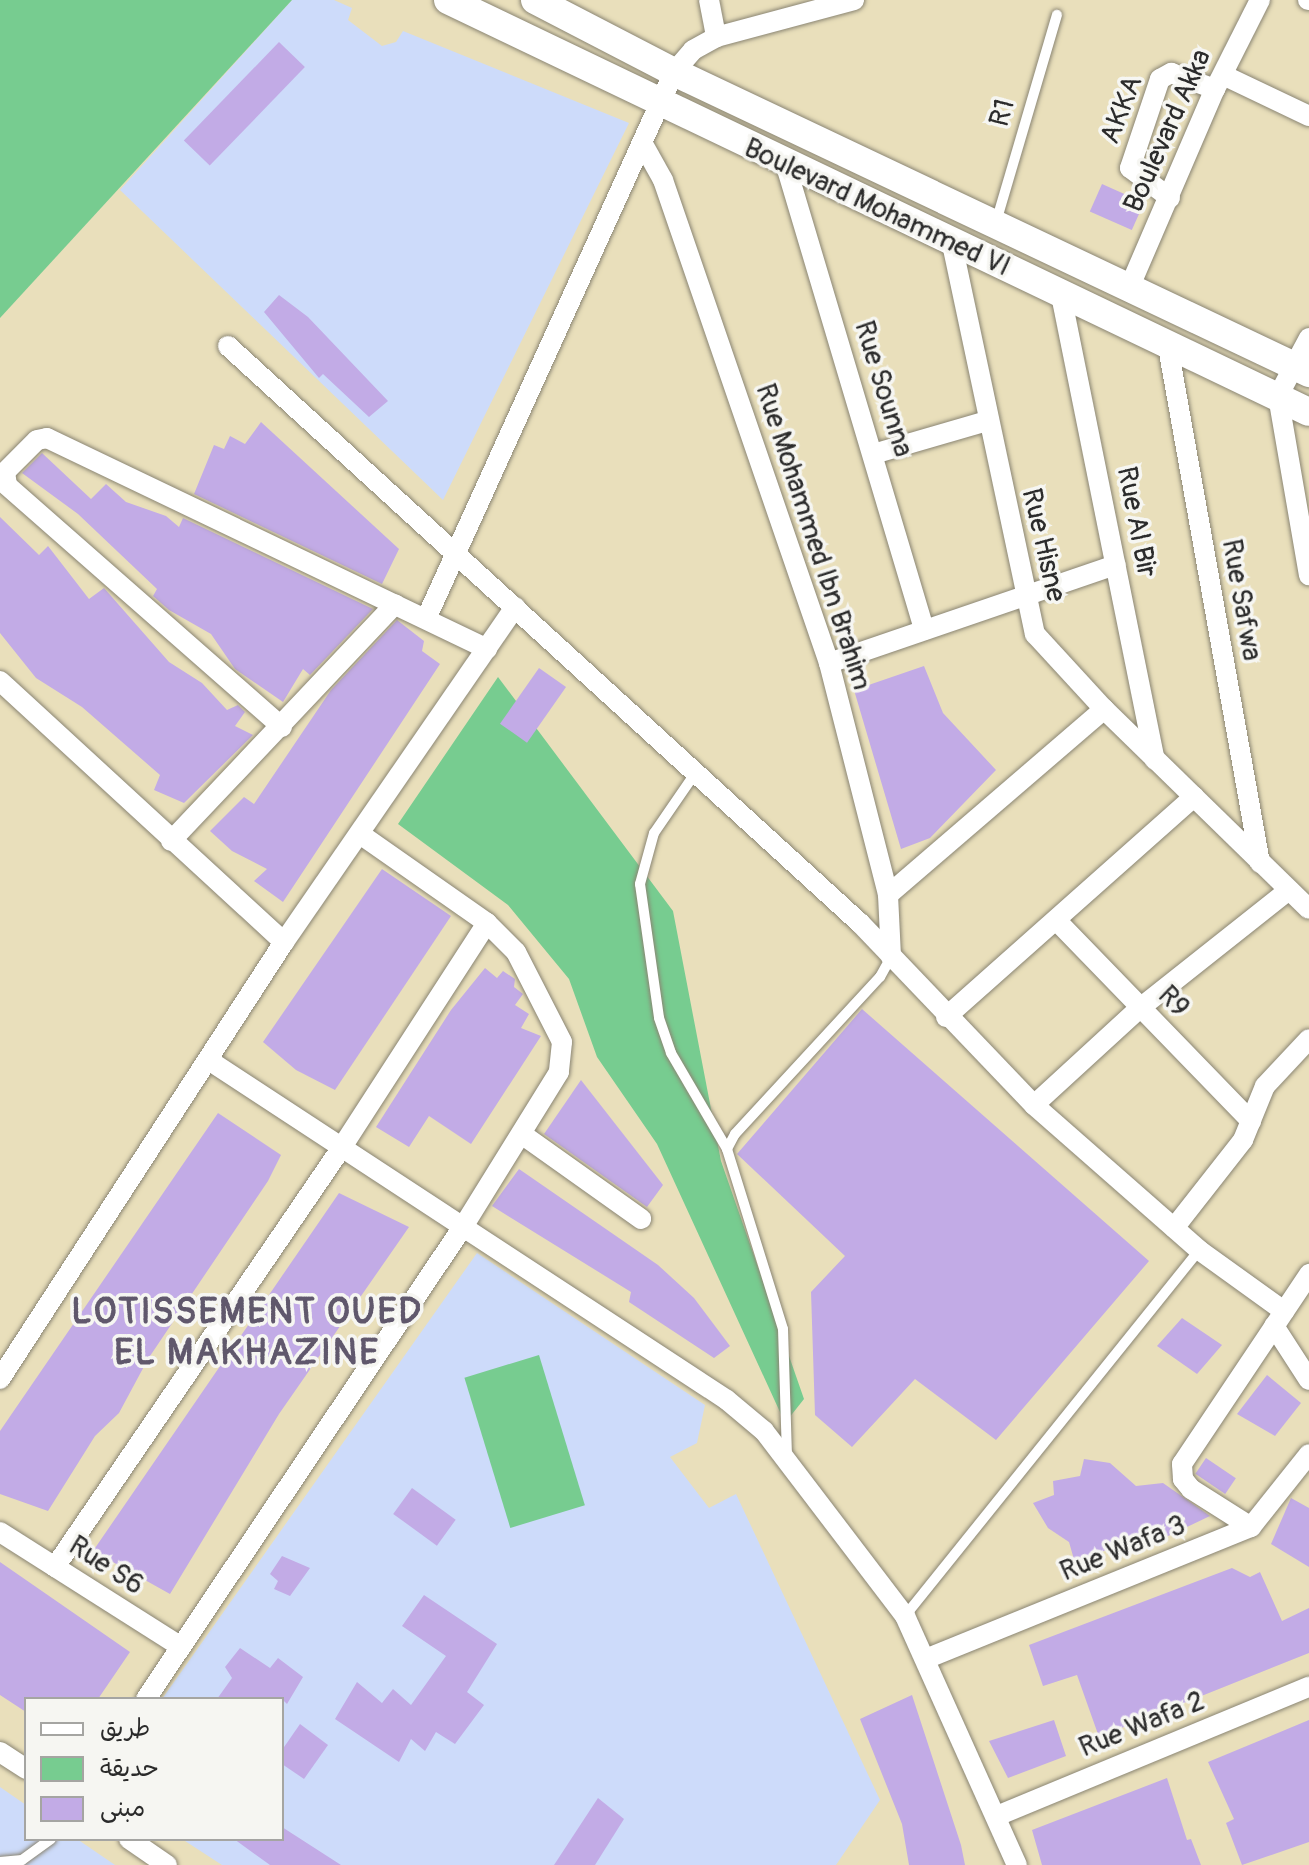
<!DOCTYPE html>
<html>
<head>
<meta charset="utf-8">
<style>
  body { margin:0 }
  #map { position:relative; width:1309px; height:1865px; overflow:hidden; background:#e9dfbb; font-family:Pangolin,"Playpen Sans Arabic",sans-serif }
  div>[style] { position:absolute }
  .built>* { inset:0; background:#cddbfa }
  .green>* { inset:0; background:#77cc90; transform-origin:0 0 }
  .building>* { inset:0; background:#c2abe6; transform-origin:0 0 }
  .roads { filter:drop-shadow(0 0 2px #8a8573) drop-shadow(0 0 2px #8a8573) }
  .lane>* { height:10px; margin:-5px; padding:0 5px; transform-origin:5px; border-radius:5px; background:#fff }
  .street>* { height:20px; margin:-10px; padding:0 10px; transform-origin:10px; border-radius:10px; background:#fff }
  .secondary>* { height:28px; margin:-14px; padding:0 14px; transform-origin:14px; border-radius:14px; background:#fff }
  span { translate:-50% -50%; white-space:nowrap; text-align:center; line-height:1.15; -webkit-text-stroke:7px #f6f6f2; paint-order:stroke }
  .street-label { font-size:28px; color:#2b2b2b }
  .district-label { font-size:36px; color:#60586c; font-weight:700; letter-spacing:2px }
  .legend { position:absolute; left:24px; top:1697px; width:260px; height:144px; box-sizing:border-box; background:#f6f6f2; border:2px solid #a5a5a2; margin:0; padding:10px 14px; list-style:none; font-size:24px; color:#2b2b2b }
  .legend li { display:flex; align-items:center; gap:16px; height:40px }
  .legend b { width:40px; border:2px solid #a5a5a2 }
</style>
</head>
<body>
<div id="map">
  <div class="built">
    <div style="clip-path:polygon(292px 0,334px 0,352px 8px,348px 20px,382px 46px,396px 42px,403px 31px,629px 123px,443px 500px,120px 190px)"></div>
    <div style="clip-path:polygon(477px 1253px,705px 1405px,697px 1443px,670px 1457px,709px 1508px,736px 1494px,880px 1800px,836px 1865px,222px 1865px,182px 1839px,282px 1839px,282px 1699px,162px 1699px)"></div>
    <div style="clip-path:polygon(0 1787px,26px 1805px,26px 1839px,77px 1839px,115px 1865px,0 1865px)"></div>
  </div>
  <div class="green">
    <div style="clip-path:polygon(0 0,292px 0,0 318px)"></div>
    <div style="clip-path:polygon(498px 677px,673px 911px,721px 1161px,804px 1399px,785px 1423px,657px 1144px,597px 1057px,569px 979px,508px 905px,398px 824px)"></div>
    <div style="left:539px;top:1355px;width:157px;height:78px;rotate:73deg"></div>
  </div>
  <div class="building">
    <div style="left:279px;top:42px;width:36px;height:137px;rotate:44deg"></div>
    <div style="left:1102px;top:184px;width:46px;height:30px;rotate:24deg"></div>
    <div style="clip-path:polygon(279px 295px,308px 317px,388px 401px,369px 417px,323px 374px,319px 378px,264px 312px)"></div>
    <div style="clip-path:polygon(261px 422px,399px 549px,382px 584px,194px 494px,214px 445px,224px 449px,230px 436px,245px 444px)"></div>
    <div style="clip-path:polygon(42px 453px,91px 499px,106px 484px,126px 502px,166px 516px,179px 527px,183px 518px,373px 609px,310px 675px,303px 669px,283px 702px,235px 669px,211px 634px,169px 610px,153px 596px,157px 589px,78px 514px,22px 473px)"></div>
    <div style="clip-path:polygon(0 517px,39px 555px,48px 546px,89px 599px,104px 588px,169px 662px,202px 683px,227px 710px,238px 705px,245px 712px,235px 726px,253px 735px,184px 803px,154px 790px,160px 775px,82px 707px,36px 678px,0 633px)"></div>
    <div style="clip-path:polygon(397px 620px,424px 641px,422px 651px,440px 664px,283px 902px,254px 881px,267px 869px,232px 851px,210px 831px,244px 797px,254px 804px,331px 690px)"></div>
    <div style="clip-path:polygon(924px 666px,943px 713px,996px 770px,930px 838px,901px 849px,854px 690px)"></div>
    <div style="left:539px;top:668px;width:33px;height:68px;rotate:35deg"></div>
    <div style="clip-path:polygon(382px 869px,451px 916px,335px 1090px,296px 1070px,263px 1042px)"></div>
    <div style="clip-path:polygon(485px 968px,497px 978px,503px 971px,515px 979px,514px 987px,523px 994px,515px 1005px,529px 1014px,521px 1028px,541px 1036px,471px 1144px,429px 1116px,409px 1147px,376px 1127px,451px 1010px)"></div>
    <div style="clip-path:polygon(862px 1009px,1149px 1261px,996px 1440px,915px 1379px,852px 1447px,815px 1415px,811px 1292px,845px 1256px,737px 1154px)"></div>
    <div style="clip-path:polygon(581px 1080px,663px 1185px,647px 1207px,544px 1134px)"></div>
    <div style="clip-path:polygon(218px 1113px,281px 1155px,268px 1181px,148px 1359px,119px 1413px,95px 1436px,48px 1511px,0 1494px,0 1431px)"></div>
    <div style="clip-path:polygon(519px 1169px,658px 1265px,694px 1298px,730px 1346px,714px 1358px,629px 1302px,631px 1292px,492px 1206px)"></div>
    <div style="clip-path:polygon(339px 1193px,409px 1227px,279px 1414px,170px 1594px,93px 1551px)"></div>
    <div style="clip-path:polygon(1182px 1318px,1222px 1345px,1197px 1374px,1157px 1346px)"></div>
    <div style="clip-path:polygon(1267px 1375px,1301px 1403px,1275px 1436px,1237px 1414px)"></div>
    <div style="left:1206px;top:1458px;width:36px;height:19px;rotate:34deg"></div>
    <div style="clip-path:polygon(1084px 1459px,1110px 1463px,1136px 1486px,1163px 1483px,1210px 1516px,1166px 1537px,1164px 1526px,1075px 1563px,1069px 1542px,1048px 1528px,1033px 1503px,1054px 1495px,1053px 1481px,1080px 1476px)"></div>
    <div style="left:412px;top:1488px;width:54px;height:32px;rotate:36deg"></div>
    <div style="clip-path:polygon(1291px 1498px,1309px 1508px,1309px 1567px,1271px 1544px)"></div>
    <div style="clip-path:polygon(282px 1556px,310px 1568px,290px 1596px,274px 1589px,278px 1581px,270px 1574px)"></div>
    <div style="clip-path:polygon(0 1562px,130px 1652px,98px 1699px,26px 1699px,26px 1712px,0 1695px)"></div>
    <div style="clip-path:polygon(1232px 1568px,1250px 1577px,1260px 1572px,1282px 1621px,1309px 1608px,1309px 1653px,1099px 1737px,1077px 1675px,1043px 1686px,1029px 1645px)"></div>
    <div style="clip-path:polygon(424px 1595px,497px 1644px,467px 1692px,484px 1705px,455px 1744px,436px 1732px,425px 1751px,411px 1739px,399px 1762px,335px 1719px,357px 1682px,382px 1703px,393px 1689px,411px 1705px,446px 1656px,402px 1626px)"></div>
    <div style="clip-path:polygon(240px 1648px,270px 1668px,278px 1658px,303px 1677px,287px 1704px,282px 1699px,217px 1699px,232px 1678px,225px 1667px)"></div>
    <div style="clip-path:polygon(912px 1695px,961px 1845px,965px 1865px,909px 1865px,902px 1824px,860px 1719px)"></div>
    <div style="clip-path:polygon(1054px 1720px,1066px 1756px,1008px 1778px,989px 1741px)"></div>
    <div style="clip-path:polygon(1309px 1720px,1309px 1842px,1242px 1865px,1226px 1823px,1234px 1819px,1208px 1762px)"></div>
    <div style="clip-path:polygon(300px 1724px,328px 1745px,304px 1779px,282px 1764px,282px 1750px)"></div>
    <div style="clip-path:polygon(1167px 1778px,1187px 1840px,1191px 1839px,1201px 1865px,1042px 1865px,1032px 1830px)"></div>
    <div style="clip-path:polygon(598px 1798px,624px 1819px,595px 1865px,554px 1865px)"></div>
    <div style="clip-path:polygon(282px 1827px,341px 1865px,270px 1865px,234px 1839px,282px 1839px)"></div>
  </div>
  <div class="roads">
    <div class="lane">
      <div style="left:996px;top:222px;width:216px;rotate:-73.6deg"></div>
      <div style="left:696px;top:772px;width:74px;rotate:124.5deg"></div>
      <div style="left:654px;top:833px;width:53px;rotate:105.4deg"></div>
      <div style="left:640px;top:884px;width:135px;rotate:81.9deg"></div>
      <div style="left:659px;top:1018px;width:37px;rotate:71deg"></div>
      <div style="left:671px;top:1053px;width:111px;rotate:59.7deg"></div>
      <div style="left:787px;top:1456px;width:127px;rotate:-91.8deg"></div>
      <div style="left:783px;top:1329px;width:189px;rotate:-107.3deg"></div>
      <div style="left:727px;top:1149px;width:17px;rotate:-62deg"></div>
      <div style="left:735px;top:1134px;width:214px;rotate:-47.3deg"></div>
      <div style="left:880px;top:977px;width:23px;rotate:-61deg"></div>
      <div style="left:905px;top:1616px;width:469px;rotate:-51.2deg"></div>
      <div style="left:0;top:1862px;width:22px;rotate:-5deg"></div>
      <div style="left:22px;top:1860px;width:36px;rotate:-36deg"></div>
    </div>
    <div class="street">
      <div style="left:709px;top:0;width:38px;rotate:79deg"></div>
      <div style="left:1308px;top:0;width:1px"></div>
      <div style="left:1223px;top:75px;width:95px;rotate:25.5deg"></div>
      <div style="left:643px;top:144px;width:41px;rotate:60.9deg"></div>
      <div style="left:663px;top:180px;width:511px;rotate:71.03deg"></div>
      <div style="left:829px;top:663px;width:239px;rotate:75.7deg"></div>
      <div style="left:888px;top:895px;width:62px;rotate:87.2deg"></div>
      <div style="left:786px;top:166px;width:484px;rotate:73.4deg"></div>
      <div style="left:1170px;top:198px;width:50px;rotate:-143.1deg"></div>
      <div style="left:1130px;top:168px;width:94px;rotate:-71.4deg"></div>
      <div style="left:1160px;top:79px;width:13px;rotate:-29deg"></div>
      <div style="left:1171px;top:73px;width:47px;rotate:20deg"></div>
      <div style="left:952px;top:244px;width:399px;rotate:78deg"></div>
      <div style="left:1035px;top:634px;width:102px;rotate:47.4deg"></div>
      <div style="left:1104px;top:709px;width:286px;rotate:44.3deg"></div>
      <div style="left:1130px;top:286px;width:215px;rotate:-66.7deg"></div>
      <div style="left:1215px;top:89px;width:100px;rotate:-63.2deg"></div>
      <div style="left:1061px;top:295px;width:474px;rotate:78.6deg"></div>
      <div style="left:1309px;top:338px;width:66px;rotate:118.1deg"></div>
      <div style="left:1278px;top:396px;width:182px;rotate:80.2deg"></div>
      <div style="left:228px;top:346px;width:856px;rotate:42.4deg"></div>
      <div style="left:860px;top:923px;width:252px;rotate:46.3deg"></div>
      <div style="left:1034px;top:1105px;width:220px;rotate:41.3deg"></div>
      <div style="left:1199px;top:1250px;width:105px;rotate:35.7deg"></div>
      <div style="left:1168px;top:347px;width:524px;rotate:79.89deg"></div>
      <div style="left:873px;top:454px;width:119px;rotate:-16.1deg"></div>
      <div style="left:426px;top:619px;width:601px;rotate:-65.61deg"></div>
      <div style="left:674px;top:72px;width:29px;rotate:-49deg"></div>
      <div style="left:693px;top:50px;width:26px;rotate:-29deg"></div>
      <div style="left:716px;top:37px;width:143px;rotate:-15deg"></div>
      <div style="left:829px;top:663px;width:303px;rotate:-18.9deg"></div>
      <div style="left:0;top:681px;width:386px;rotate:42.6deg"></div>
      <div style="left:282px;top:727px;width:366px;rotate:-138.7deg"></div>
      <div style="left:7px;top:485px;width:13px;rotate:-99deg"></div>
      <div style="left:5px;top:472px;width:45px;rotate:-45deg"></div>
      <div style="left:37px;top:440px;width:10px;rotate:-11deg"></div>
      <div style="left:47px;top:438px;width:488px;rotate:25.6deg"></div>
      <div style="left:360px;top:834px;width:155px;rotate:35deg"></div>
      <div style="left:171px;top:841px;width:326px;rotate:-46.6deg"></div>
      <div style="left:888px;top:895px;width:285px;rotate:-40.7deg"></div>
      <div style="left:1057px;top:921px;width:279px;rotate:45.9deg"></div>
      <div style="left:946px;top:1017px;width:332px;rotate:-41.6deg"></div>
      <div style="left:210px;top:1061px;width:618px;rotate:33.25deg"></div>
      <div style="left:727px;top:1400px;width:48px;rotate:40deg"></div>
      <div style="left:764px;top:1431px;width:233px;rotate:52.7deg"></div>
      <div style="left:905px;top:1616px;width:273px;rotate:65.8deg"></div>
      <div style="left:1034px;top:1105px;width:144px;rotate:-42.5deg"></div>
      <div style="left:1140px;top:1008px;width:190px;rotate:-38.4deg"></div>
      <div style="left:523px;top:1135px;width:145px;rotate:35.4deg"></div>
      <div style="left:1174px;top:1228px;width:112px;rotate:-51.9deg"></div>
      <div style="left:1243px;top:1140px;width:58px;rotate:-67.8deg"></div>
      <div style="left:1265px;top:1086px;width:64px;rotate:-46.9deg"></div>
      <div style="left:1274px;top:1326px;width:64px;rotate:57.1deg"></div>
      <div style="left:0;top:1379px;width:521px;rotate:-56.98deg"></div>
      <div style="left:284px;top:942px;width:407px;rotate:-55.4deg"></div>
      <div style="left:1251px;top:1527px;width:71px;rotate:-147.7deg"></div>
      <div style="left:1191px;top:1489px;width:13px;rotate:-129deg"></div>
      <div style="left:1183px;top:1479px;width:15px;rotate:-94deg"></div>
      <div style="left:1182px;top:1464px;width:229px;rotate:-56.2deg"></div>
      <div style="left:0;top:1532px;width:214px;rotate:32.4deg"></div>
      <div style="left:55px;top:1567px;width:509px;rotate:-55.65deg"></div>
      <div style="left:342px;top:1147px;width:267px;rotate:-57.1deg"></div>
      <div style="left:487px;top:923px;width:41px;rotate:45deg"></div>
      <div style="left:516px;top:952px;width:101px;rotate:62.9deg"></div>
      <div style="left:562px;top:1042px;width:30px;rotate:96deg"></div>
      <div style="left:559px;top:1072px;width:180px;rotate:121.8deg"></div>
      <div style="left:464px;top:1225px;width:571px;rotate:123.86deg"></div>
      <div style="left:928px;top:1658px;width:349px;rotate:-22.1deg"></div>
      <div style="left:1251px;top:1527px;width:93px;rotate:-51.5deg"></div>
      <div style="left:0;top:1752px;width:31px;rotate:33deg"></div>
      <div style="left:997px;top:1816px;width:338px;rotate:-22.5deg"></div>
      <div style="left:129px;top:1839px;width:46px;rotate:34.4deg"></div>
    </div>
    <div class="secondary">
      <div style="left:448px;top:0;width:954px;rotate:25.57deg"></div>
      <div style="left:535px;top:0;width:157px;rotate:27.4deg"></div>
      <div style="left:674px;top:72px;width:703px;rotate:25.36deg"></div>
    </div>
  </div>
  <div class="street-label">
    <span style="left:1122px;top:110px;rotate:-69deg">AKKA</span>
    <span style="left:1003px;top:113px;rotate:-74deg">R1</span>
    <span style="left:1168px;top:131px;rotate:-66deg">Boulevard Akka</span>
    <span style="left:877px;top:208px;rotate:25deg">Boulevard Mohammed VI</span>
    <span style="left:883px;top:389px;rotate:73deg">Rue Sounna</span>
    <span style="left:1136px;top:522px;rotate:79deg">Rue Al Bir</span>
    <span style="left:813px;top:537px;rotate:72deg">Rue Mohammed Ibn Brahim</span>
    <span style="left:1043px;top:545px;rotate:77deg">Rue Hisne</span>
    <span style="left:1241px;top:600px;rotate:80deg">Rue Safwa</span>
    <span style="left:1173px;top:1002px;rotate:46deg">R9</span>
    <span style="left:1123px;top:1549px;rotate:-22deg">Rue Wafa 3</span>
    <span style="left:106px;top:1566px;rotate:33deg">Rue S6</span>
    <span style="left:1142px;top:1725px;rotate:-22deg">Rue Wafa 2</span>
  </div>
  <div class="district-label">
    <span style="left:247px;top:1332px">LOTISSEMENT OUED<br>EL MAKHAZINE</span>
  </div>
  <ul class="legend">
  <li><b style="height:10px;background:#fff"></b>طريق</li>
  <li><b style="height:22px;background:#77cc90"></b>حديقة</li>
  <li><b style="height:22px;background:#c2abe6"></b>مبنى</li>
  </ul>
</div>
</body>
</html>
